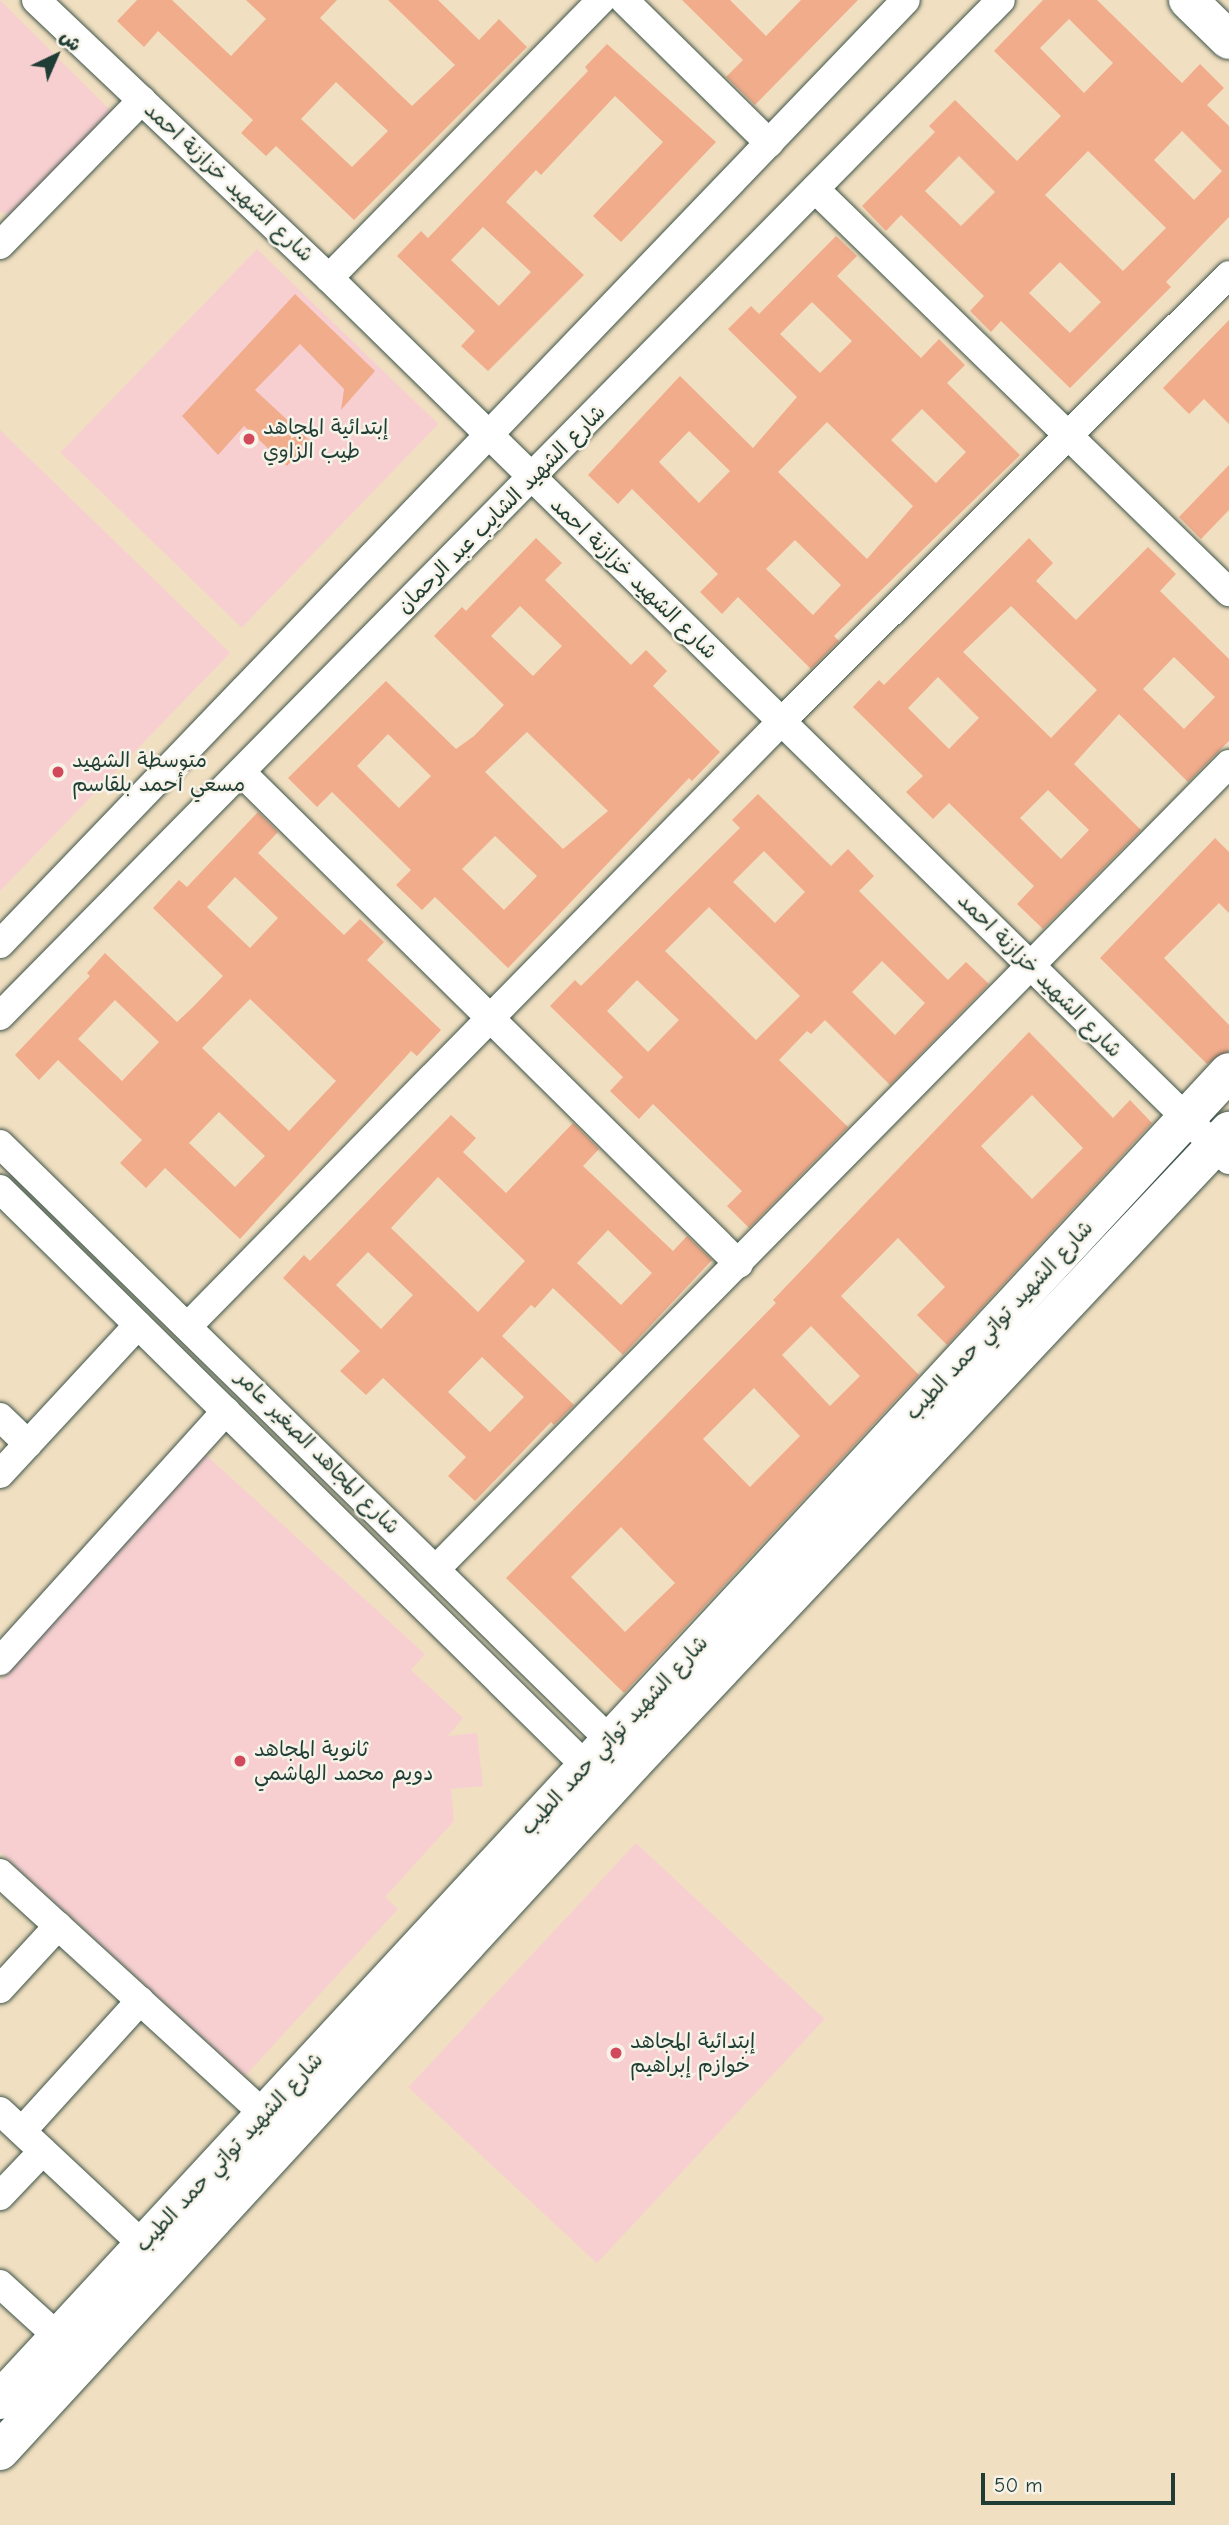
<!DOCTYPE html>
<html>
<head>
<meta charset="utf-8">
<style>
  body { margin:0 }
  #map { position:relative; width:1229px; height:2525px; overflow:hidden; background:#f1dfc1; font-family:"Comic Neue","Playpen Sans Arabic",sans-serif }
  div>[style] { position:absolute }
  .built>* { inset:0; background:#f7cfd1; transform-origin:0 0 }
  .building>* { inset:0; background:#f1ac8c }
  .roads { filter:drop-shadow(0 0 2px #3e5549) drop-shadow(0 0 2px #3e5549) }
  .street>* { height:28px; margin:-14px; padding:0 14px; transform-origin:14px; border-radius:14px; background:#fff }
  .secondary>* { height:38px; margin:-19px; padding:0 19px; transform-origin:19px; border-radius:19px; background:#fff }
  .dots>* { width:19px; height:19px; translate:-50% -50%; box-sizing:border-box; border:4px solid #f7f3e8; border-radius:50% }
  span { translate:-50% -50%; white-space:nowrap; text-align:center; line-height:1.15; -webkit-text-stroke:5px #f7f3e8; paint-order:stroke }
  .street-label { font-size:21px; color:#1f3d34 }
  .poi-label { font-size:21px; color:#1f3d34 }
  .left { translate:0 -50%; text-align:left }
  .north { position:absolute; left:21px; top:21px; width:70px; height:70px; -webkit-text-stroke:5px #f7f3e8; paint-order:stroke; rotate:44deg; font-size:19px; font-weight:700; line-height:28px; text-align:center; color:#1f3d34 }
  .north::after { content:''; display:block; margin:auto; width:24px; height:32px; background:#1f3d34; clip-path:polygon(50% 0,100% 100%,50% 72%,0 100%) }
  .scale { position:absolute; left:981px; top:2473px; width:194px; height:32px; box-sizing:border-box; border:4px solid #1f3d34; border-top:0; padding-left:9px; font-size:21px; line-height:24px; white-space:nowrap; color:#1f3d34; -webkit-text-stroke:5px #f7f3e8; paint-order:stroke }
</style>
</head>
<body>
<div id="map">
  <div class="built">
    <div style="clip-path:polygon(0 0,111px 111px,15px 219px,0 211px)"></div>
    <div style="left:257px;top:249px;width:252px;height:283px;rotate:44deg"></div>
    <div style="clip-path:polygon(0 430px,230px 653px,0 891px)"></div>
    <div style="clip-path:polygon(206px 1455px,425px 1654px,411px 1670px,463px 1718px,448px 1736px,477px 1733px,483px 1786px,451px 1789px,454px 1821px,385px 1897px,398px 1909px,245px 2076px,0 1852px,0 1681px)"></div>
    <div style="left:636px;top:1843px;width:258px;height:334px;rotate:43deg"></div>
  </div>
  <div class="building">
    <div style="clip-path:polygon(evenodd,137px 0,172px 0,231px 56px,266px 19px,246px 0,337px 0,320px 18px,412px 106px,455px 65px,388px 0,438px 0,479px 40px,499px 19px,527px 47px,354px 220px,276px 146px,266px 156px,241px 133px,253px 120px,158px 31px,144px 47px,117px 21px,137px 0,336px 82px,388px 131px,352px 167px,301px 119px,336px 82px)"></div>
    <div style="clip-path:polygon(682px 0,730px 0,766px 36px,801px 0,858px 0,755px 105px,726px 77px,743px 60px)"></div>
    <div style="clip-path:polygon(evenodd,1043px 0,1097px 0,1182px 83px,1200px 64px,1224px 88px,1207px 105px,1229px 126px,1229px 217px,1166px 282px,1171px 287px,1070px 388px,1001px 321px,991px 332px,970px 311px,984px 296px,901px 215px,886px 231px,862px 206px,935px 132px,929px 126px,955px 100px,1017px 161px,1061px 116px,994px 51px,1043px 0,1069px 19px,1113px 63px,1084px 93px,1040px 48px,1069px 19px,1043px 0,1182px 131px,1222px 171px,1194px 200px,1154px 160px,1182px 131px,1043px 0,1088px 151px,1166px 228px,1123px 271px,1045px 195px,1088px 151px,1043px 0,959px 156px,995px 192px,961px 226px,925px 191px,959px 156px,1043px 0,1060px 262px,1101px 302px,1070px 333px,1029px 293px,1060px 262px)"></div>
    <div style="clip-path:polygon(evenodd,607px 44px,716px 142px,621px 242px,593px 216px,663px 142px,615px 96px,541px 175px,536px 170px,506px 202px,584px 275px,488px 371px,461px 346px,475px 331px,397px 256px,421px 231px,428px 238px,588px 71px,585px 67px,607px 44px,483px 227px,531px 272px,499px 306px,451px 260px,483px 227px)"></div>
    <div style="clip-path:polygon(evenodd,836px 236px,857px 256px,837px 276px,921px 358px,939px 339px,965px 365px,947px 383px,1020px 455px,834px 636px,839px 641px,811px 669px,738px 597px,722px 614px,700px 592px,718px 574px,632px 489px,618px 504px,588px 475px,680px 376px,753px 448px,797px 397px,728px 329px,751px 306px,759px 314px,836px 236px,812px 302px,852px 341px,820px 373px,780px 334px,812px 302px,836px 236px,922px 409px,966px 452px,936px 483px,891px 440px,922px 409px,836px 236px,827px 422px,913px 506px,867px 559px,778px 472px,827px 422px,836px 236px,689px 431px,730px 471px,699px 503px,659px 462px,689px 431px,836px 236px,795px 540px,841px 585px,813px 615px,766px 569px,795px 540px)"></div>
    <div style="clip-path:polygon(295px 294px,375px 371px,341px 410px,344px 389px,300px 344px,255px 390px,310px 441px,287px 466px,244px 426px,218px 455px,182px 416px)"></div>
    <div style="clip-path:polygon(1229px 320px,1229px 424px,1204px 399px,1189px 414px,1163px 388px)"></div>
    <div style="clip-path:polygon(1229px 465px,1229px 510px,1201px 539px,1179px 517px)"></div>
    <div style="clip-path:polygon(evenodd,536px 538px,562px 563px,545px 580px,631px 665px,646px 650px,667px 671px,653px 686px,720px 752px,692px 781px,689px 778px,508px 968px,435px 897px,422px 910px,396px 885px,411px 870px,332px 792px,317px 807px,288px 778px,386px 681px,456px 749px,474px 736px,504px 705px,434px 636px,462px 607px,466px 611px,536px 538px,520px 606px,562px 646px,533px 676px,491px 636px,520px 606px,536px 538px,527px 732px,608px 811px,563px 849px,485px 772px,527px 732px,536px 538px,388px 734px,431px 776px,399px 808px,357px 766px,388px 734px,536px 538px,495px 836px,537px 876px,504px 910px,462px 869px,495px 836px)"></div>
    <div style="clip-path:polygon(evenodd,1029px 538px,1053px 563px,1036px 581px,1076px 620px,1148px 547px,1176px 574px,1160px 591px,1229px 659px,1229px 741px,1188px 782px,1119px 714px,1074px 764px,1141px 830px,1043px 929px,1017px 904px,1034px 886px,949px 803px,933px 819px,906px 792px,923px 776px,853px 707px,879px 680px,884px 685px,1029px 538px,1011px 606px,1097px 690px,1051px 738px,963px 652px,1011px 606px,1029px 538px,1174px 657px,1215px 697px,1184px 729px,1143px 689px,1174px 657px,1029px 538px,938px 677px,979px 718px,949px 749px,908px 708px,938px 677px,1029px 538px,1048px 790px,1089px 830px,1061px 859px,1020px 818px,1048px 790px)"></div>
    <div style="clip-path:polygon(evenodd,758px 794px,831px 866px,848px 849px,874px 876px,859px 891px,948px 980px,966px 962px,989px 984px,890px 1085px,825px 1020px,811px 1034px,807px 1031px,779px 1060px,848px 1127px,749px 1228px,727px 1206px,742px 1191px,653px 1104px,639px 1119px,610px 1091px,623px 1077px,550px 1006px,575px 980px,581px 986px,740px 828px,732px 820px,758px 794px,764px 851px,805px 892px,775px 923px,733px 882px,764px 851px,758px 794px,709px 907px,800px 996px,756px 1040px,665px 951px,709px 907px,758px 794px,882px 961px,925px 1003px,895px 1035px,852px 992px,882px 961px,758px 794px,637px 980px,679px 1020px,648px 1052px,607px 1011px,637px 980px)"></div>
    <div style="clip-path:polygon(evenodd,258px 812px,278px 832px,258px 853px,344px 935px,360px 919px,384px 942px,367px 960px,441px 1030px,417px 1056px,411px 1051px,240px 1239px,165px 1168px,146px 1188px,120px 1163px,142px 1140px,58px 1060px,39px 1080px,15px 1055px,90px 976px,87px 973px,105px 953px,177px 1022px,194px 1006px,223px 976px,153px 908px,179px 880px,187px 887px,258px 812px,235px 877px,278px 918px,250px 948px,207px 907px,235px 877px,258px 812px,250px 999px,336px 1081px,289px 1131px,202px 1048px,250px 999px,258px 812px,115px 1000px,159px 1042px,122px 1081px,78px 1039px,115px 1000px,258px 812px,219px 1112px,265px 1156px,235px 1187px,189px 1143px,219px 1112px)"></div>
    <div style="clip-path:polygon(1215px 838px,1229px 852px,1229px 913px,1219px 903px,1164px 958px,1229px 1025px,1229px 1051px,1207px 1064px,1100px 958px)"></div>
    <div style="clip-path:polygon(evenodd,1029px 1032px,1113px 1118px,1130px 1100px,1152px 1123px,947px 1345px,917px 1315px,945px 1287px,898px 1238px,841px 1296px,919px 1375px,624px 1693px,506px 1578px,776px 1303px,773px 1300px,1029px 1032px,1032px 1095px,1083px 1148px,1032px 1199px,981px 1146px,1032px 1095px,1029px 1032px,811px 1326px,860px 1376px,830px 1406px,782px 1355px,811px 1326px,1029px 1032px,754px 1388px,800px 1436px,750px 1487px,703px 1439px,754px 1388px,1029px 1032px,621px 1527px,675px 1583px,625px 1632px,571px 1577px,621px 1527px)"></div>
    <div style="clip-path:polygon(evenodd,451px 1115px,476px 1138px,463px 1152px,506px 1193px,573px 1123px,599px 1149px,583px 1166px,673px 1251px,687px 1236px,712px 1260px,623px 1355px,553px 1288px,535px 1308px,531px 1305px,502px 1336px,574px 1405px,554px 1425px,551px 1422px,475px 1501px,448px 1476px,466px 1457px,383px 1378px,366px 1395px,340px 1371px,360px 1351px,283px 1278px,304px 1255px,310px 1261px,451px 1115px,438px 1177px,525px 1261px,478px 1312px,391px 1228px,438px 1177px,451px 1115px,608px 1230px,652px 1273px,621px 1305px,577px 1263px,608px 1230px,451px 1115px,368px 1252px,413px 1295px,381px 1329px,336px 1285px,368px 1252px,451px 1115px,482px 1357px,524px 1397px,490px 1432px,448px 1392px,482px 1357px)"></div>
  </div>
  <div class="roads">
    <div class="street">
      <div style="left:36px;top:0;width:404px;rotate:43.5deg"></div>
      <div style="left:329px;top:278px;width:1260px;rotate:44.42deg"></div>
      <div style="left:624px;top:0;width:204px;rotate:44.6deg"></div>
      <div style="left:815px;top:189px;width:578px;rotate:44.23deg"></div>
      <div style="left:0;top:245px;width:203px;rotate:-45.6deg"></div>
      <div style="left:329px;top:278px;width:389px;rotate:-45.6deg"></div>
      <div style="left:241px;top:772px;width:700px;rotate:44.65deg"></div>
      <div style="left:0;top:944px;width:1308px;rotate:-46.18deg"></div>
      <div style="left:0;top:1016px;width:1426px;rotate:-45.43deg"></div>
      <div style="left:0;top:1144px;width:873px;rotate:44.35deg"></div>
      <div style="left:0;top:1189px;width:841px;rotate:44.57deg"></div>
      <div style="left:189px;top:1325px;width:846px;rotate:-45.53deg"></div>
      <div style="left:782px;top:721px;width:631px;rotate:-44.94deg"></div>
      <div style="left:0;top:1417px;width:39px;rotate:44deg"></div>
      <div style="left:0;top:1474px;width:203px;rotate:-47.2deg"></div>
      <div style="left:436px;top:1569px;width:1130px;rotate:-45.43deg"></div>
      <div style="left:0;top:1661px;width:337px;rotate:-47.9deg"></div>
      <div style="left:0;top:1873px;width:357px;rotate:42.4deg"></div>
      <div style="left:0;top:1989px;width:86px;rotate:-47.4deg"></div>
      <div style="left:0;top:2111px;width:196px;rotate:43.1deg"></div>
      <div style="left:22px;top:2131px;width:176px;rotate:-47.8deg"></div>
      <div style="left:0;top:2196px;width:62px;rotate:-46.3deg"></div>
      <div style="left:0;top:2284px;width:76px;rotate:42.3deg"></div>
    </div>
    <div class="secondary">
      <div style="left:1188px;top:0;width:57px;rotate:44.3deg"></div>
      <div style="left:0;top:2400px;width:1809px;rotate:-47.22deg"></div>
      <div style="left:0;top:2451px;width:935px;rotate:-47.38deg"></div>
      <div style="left:633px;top:1763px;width:869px;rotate:-46.68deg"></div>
    </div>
  </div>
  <div class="dots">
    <div style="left:249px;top:439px;background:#d1495b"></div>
    <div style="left:58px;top:772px;background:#d1495b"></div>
    <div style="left:240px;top:1761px;background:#d1495b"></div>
    <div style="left:616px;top:2053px;background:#d1495b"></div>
  </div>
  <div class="street-label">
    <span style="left:229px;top:182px;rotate:43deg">شارع الشهيد خزازنة احمد</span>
    <span style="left:501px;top:509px;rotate:-45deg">شارع الشهيد الشايب عبد الرحمان</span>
    <span style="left:634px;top:578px;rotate:44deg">شارع الشهيد خزازنة احمد</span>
    <span style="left:1040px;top:975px;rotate:45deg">شارع الشهيد خزازنة احمد</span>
    <span style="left:999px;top:1320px;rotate:-47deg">شارع الشهيد تواتي حمد الطيب</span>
    <span style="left:318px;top:1452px;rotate:45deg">شارع المجاهد الصغير عامر</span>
    <span style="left:614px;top:1735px;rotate:-47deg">شارع الشهيد تواتي حمد الطيب</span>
    <span style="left:229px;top:2152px;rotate:-47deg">شارع الشهيد تواتي حمد الطيب</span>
  </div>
  <div class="poi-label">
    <span class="left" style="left:263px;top:439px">إبتدائية المجاهد<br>طيب الزاوي</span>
    <span class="left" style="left:72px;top:772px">متوسطة الشهيد<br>مسعي أحمد بلقاسم</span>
    <span class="left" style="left:254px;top:1761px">ثانوية المجاهد<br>دويم محمد الهاشمي</span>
    <span class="left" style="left:630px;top:2053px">إبتدائية المجاهد<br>خوازم إبراهيم</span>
  </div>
  <div class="north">ش</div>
  <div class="scale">50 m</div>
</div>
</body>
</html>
